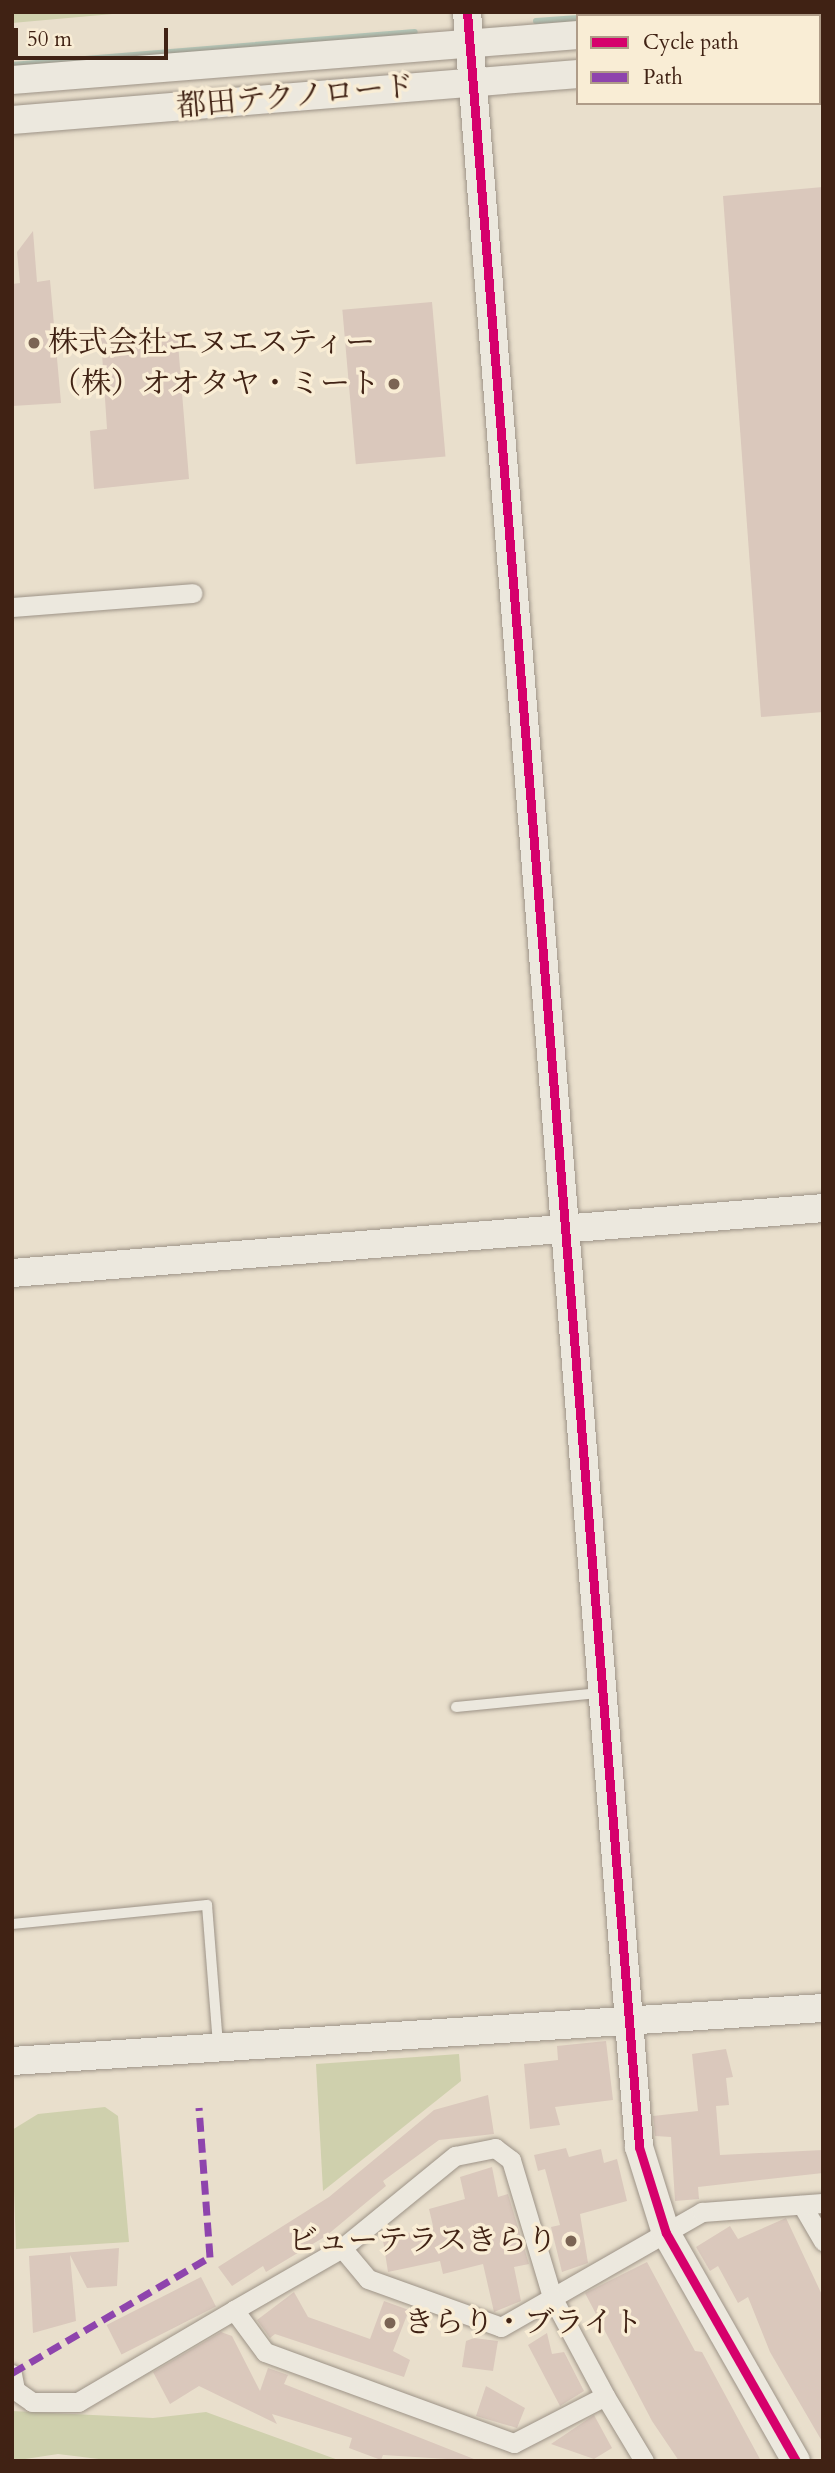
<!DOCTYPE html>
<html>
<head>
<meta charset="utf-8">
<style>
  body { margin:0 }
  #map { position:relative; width:835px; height:2473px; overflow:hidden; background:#e9dfcc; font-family:Cardo,"Noto Serif JP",serif }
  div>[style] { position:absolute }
  .green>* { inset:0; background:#cfd0ad }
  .stream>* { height:6px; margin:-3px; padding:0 3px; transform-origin:3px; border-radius:3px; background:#b4c8b9 }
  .building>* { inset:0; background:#dac8bc; transform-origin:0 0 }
  .roads { filter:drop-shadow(0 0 2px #9d9387) drop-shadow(0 0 2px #9d9387) }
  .lane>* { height:10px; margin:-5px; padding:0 5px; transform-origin:5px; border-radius:5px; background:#ece8de }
  .street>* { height:19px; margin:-9.5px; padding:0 9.5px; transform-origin:9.5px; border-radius:9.5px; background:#ece8de }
  .secondary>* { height:28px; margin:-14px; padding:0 14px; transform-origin:14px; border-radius:14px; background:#ece8de }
  .quiet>* { height:7px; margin-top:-3.5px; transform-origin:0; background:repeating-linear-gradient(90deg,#8e44ad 0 14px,transparent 0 21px) }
  .cycleway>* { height:9px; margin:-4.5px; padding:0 4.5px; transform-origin:4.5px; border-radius:4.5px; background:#d6006c }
  .dots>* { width:19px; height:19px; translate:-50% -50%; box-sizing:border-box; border:4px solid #f9edd5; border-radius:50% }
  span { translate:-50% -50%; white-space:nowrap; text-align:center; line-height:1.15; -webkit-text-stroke:7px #f9edd5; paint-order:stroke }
  .street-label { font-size:30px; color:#402214 }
  .poi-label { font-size:30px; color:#402214 }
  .left { translate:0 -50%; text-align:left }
  .right { translate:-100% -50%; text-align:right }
  .frame { position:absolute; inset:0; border:14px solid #402214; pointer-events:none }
  .legend { position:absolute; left:576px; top:14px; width:245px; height:91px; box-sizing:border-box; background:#f9edd5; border:2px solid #af9c88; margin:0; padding:9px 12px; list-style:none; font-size:21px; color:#402214 }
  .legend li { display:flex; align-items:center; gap:14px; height:35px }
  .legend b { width:35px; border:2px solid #af9c88 }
  .scale { position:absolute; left:14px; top:28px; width:154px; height:32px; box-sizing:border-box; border:4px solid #402214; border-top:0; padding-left:9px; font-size:21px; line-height:24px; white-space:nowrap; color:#402214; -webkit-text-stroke:5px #f9edd5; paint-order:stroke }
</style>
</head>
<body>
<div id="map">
  <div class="green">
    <div style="clip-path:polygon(12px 12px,135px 12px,12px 23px)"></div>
    <div style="clip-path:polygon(459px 2054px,461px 2081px,323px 2191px,316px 2064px)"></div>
    <div style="clip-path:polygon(105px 2107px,118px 2116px,129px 2242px,16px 2249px,12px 2130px,38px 2114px)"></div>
    <div style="clip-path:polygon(12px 2411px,153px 2418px,206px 2412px,341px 2461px,115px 2461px,58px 2454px,12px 2461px)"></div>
  </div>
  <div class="stream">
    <div style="left:608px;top:16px;width:45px;rotate:-5.1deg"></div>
    <div style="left:536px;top:21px;width:42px;rotate:-4.1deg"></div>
    <div style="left:12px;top:65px;width:404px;rotate:-4.7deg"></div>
  </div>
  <div class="building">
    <div style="clip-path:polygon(823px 187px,823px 712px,761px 717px,723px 196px)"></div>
    <div style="clip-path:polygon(33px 231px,37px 282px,50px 280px,61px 403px,12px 406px,12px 284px,20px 283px,17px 252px)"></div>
    <div style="left:432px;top:302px;width:155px;height:90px;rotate:85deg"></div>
    <div style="clip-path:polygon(177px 331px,189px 479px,94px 489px,90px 431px,107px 429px,101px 338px)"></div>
    <div style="clip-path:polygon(606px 2041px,613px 2100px,555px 2107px,560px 2125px,530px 2129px,524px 2064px,558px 2060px,557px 2046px)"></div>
    <div style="clip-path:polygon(726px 2049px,733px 2077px,726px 2078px,729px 2105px,716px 2106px,720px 2155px,823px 2150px,823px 2173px,698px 2187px,699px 2199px,675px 2201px,671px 2137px,655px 2136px,653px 2116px,698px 2111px,692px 2054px)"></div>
    <div style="clip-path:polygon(488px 2095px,494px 2134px,439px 2140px,383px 2181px,386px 2186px,326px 2236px,266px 2272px,263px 2266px,232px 2286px,218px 2267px,329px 2197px,434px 2110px)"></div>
    <div style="clip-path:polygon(566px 2148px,569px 2157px,601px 2149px,604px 2163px,617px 2159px,627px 2201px,580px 2214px,588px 2263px,562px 2272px,551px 2227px,560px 2225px,545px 2169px,538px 2171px,534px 2155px)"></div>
    <div style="clip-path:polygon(492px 2167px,498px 2197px,508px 2194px,529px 2264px,514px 2267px,521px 2301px,494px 2312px,483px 2264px,443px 2274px,440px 2261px,388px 2272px,383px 2240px,433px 2226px,429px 2209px,465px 2199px,460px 2177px)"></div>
    <div style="clip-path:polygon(786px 2218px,823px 2297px,823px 2443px,770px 2352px,748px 2297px,738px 2303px,718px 2266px,710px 2271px,696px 2247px,730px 2226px,738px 2239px)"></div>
    <div style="clip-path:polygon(119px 2248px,117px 2286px,87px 2288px,70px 2255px,76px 2321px,33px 2333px,29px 2256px)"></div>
    <div style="clip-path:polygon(647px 2262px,695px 2351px,702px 2352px,761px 2461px,679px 2461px,652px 2421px,585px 2293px)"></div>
    <div style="left:201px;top:2277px;width:33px;height:106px;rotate:63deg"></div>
    <div style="clip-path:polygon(294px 2292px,308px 2317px,370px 2339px,384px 2301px,409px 2310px,393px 2351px,410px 2360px,404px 2377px,275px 2334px,270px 2338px,257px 2320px)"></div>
    <div style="clip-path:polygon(221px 2332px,232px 2336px,260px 2391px,268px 2368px,288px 2375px,284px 2384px,479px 2461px,383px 2455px,381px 2460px,349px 2448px,352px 2438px,272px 2414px,277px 2424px,199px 2386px,170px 2404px,153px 2372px)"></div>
    <div style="clip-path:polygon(547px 2333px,552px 2354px,564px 2352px,584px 2391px,560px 2406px,528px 2345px)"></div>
    <div style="clip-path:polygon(474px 2338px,498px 2341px,493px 2371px,462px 2367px,466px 2341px)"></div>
    <div style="clip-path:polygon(486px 2386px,525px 2408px,517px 2428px,476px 2416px)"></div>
    <div style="clip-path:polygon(594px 2415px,612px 2448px,594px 2459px,551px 2444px)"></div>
  </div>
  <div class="roads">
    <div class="lane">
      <div style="left:456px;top:1707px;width:145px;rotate:-5.6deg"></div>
      <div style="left:12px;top:1924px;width:196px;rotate:-5.6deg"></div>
      <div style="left:207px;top:1905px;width:139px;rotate:85.5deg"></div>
    </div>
    <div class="street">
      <div style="left:12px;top:607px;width:181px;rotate:-4.4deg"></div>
      <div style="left:802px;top:2205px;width:42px;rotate:59.7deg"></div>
      <div style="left:342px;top:2248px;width:40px;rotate:50deg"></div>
      <div style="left:368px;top:2279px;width:141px;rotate:19.8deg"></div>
      <div style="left:501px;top:2327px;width:232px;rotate:-29.8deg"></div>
      <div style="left:702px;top:2212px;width:121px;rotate:-4.3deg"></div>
      <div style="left:234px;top:2310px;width:125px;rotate:-29.9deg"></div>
      <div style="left:342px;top:2248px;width:146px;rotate:-39.2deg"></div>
      <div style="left:455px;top:2156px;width:41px;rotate:-11.3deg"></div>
      <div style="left:495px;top:2148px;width:20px;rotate:37deg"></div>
      <div style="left:511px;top:2160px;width:143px;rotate:73.3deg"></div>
      <div style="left:552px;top:2297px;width:112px;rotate:61.8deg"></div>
      <div style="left:12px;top:2374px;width:16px;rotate:79deg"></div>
      <div style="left:15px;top:2390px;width:21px;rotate:35deg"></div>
      <div style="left:32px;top:2402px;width:46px"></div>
      <div style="left:78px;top:2402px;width:181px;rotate:-30.5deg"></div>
      <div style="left:234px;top:2310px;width:52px;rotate:53.6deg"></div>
      <div style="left:265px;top:2352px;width:265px;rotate:20.1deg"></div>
      <div style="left:514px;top:2443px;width:102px;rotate:-27.3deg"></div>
      <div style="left:605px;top:2396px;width:76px;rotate:59deg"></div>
    </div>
    <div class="secondary">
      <div style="left:467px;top:12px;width:2142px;rotate:85.39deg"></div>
      <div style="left:639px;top:2147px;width:90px;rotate:72.6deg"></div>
      <div style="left:666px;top:2233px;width:262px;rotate:60.3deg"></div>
      <div style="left:819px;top:21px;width:4px"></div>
      <div style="left:819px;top:55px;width:4px"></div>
      <div style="left:12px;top:80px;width:568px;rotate:-4.55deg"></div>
      <div style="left:12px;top:120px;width:568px;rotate:-4.65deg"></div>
      <div style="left:12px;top:1273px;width:814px;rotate:-4.58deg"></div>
      <div style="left:12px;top:2061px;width:813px;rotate:-3.74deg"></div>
    </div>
  </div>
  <div class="quiet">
    <div style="left:12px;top:2373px;width:229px;rotate:-30.4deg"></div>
    <div style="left:210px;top:2257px;width:150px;rotate:-94.2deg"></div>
  </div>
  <div class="cycleway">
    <div style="left:467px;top:12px;width:2142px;rotate:85.39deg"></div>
    <div style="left:639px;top:2147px;width:90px;rotate:72.6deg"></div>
    <div style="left:666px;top:2233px;width:262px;rotate:60.3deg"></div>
  </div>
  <div class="dots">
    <div style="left:34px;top:343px;background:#7b6454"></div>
    <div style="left:394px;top:384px;background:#7b6454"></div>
    <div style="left:571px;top:2241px;background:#7b6454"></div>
    <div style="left:390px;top:2323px;background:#7b6454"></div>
  </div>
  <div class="street-label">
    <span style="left:295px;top:97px;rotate:-5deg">都田テクノロード</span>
  </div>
  <div class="poi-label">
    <span class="left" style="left:48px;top:343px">株式会社エヌエスティー</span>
    <span class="right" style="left:380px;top:384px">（株）オオタヤ・ミート</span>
    <span class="right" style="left:557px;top:2241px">ビューテラスきらり</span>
    <span class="left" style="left:404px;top:2323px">きらり・ブライト</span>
  </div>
  <div class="frame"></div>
  <ul class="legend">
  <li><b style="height:9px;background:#d6006c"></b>Cycle path</li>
  <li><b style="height:9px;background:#8e44ad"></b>Path</li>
  </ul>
  <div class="scale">50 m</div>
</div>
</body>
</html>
